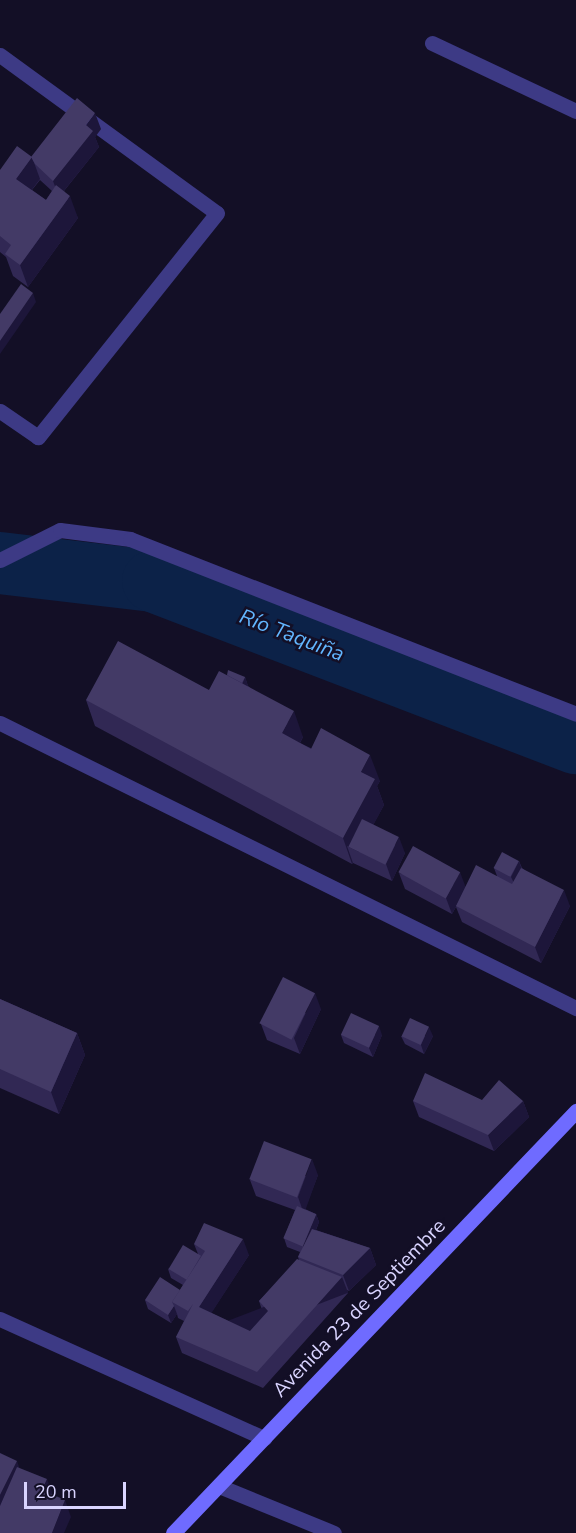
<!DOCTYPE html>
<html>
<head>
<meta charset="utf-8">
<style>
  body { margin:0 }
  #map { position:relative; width:576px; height:1533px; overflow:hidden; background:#130f26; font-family:"Nunito Sans",sans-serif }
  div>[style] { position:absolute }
  .river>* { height:62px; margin:-31px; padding:0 31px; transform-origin:31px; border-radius:31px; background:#0c2248 }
  .lane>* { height:15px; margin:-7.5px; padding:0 7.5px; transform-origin:7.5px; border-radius:7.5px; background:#3d3a85 }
  .street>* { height:15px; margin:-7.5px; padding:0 7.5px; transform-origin:7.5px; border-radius:7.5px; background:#3d3a85 }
  .secondary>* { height:15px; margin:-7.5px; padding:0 7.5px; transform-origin:7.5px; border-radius:7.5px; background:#6f6bff }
  .wall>* { inset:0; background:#312854 }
  .shaded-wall>* { inset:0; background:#1d163a; transform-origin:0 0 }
  .building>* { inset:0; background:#433a66; transform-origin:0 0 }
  span { translate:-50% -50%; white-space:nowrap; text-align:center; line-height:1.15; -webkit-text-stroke:5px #130f26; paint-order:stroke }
  .street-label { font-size:20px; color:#d9d4ff }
  .water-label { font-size:21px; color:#62b6ff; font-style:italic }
  .scale { position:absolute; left:24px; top:1482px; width:102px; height:27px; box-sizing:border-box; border:3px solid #d9d4ff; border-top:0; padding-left:8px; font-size:18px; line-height:21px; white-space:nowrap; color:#d9d4ff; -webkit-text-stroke:4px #130f26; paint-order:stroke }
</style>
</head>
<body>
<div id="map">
  <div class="river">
    <div style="left:0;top:563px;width:154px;rotate:6.7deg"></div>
    <div style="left:153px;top:581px;width:453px;rotate:21deg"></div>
  </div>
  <div class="lane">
    <div style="left:432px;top:43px;width:159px;rotate:25.3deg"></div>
    <div style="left:0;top:55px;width:268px;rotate:36.1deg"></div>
    <div style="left:217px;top:213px;width:287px;rotate:128.6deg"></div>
    <div style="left:0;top:723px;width:643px;rotate:26.33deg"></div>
  </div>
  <div class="street">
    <div style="left:0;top:411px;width:46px;rotate:34.4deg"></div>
    <div style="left:0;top:560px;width:67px;rotate:-26.6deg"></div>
    <div style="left:60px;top:530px;width:71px;rotate:7.3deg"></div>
    <div style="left:130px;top:539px;width:479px;rotate:21.4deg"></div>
    <div style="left:0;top:1319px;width:290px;rotate:24.3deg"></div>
    <div style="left:219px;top:1486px;width:124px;rotate:22.2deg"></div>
  </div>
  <div class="secondary">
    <div style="left:173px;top:1533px;width:584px;rotate:-46.32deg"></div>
  </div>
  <div class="wall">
    <div style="clip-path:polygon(evenodd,101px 129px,95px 137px,99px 147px,64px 191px,78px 218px,28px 287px,13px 276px,6px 257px,0 252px,0 170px,101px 129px,40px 180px,52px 191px,46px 200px,32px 190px,40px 180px)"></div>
    <div style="clip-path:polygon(227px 675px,245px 677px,248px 686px,303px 737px,300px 743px,380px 781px,377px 786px,384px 805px,373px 825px,405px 853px,392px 881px,353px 863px,352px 864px,95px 726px,86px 700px,209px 690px)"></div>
    <div style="clip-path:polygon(519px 861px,522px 868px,570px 906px,541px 963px,462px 922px,456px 907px,452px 914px,405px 889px,399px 873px,465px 887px,497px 876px,494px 868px)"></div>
    <div style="clip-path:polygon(0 999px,77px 1033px,85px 1055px,59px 1114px,0 1088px)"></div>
    <div style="clip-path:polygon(321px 1009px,300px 1054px,267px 1040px,261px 1024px)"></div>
    <div style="clip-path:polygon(341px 1035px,382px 1035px,373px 1057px,344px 1043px)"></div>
    <div style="clip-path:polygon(401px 1036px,433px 1036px,424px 1054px,405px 1044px)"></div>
    <div style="clip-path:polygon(482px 1100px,523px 1101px,529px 1117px,494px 1151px,419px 1117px,413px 1101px)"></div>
    <div style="clip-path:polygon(318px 1175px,305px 1209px,316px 1214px,319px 1222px,316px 1230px,370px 1248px,376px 1265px,349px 1291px,347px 1290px,348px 1293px,263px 1388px,182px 1353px,176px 1337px,184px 1321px,178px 1318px,177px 1314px,171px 1323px,148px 1309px,145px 1300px,180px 1290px,183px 1285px,171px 1278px,168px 1269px,198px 1254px,194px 1244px,249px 1255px,211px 1313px,250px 1331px,264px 1316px,259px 1301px,299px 1260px,298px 1257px,300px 1252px,287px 1247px,284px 1238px,295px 1210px,256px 1196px,250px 1180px)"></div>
  </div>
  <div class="shaded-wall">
    <div style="clip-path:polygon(95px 113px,101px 129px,95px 137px,99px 147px,59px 197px,53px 181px,86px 125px)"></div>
    <div style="clip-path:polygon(32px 157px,40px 179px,24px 200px,16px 179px)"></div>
    <div style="clip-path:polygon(70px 196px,78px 218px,28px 287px,20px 265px)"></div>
    <div style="clip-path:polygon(33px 293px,36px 302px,0 354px,0 341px)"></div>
    <div style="clip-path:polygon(245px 677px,248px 686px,243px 699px,240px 690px)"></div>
    <div style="clip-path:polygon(294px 711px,303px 737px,291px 759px,282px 733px)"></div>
    <div style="clip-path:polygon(370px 755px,380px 781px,377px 786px,384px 805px,359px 852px,347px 846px,353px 863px,352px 864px,343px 838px,361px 772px)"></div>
    <div style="clip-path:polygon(399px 837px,405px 853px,392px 881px,386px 864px)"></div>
    <div style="clip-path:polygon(519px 861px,522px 870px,515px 885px,511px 877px)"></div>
    <div style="clip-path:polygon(460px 872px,466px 888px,452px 914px,446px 898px)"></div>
    <div style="clip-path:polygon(564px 890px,570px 906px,541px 963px,535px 947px)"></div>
    <div style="clip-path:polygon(315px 993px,321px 1009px,300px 1054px,294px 1038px)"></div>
    <div style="clip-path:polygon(379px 1026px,382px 1035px,373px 1057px,369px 1048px)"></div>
    <div style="clip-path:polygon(429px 1027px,433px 1036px,424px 1054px,421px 1045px)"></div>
    <div style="clip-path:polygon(77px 1033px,85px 1055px,59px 1114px,51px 1092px)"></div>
    <div style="clip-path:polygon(523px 1101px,529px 1117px,494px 1151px,488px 1135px)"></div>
    <div style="clip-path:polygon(312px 1159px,318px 1175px,304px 1214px,298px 1197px)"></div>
    <div style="clip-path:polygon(316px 1214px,319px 1222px,306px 1254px,303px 1246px)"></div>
    <div style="clip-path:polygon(243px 1239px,249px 1255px,205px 1323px,199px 1307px)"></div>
    <div style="clip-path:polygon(370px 1248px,376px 1265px,349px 1291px,343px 1275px)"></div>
    <div style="left:342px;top:1277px;width:17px;height:127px;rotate:69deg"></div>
    <div style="clip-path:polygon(174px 1306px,177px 1314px,171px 1323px,168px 1315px)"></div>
    <div style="clip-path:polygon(17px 1461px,23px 1478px,0 1523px,0 1495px)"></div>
    <div style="clip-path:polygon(47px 1479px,53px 1495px,42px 1490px)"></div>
    <div style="clip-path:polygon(65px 1500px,71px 1517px,64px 1533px,52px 1533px)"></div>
  </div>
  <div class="building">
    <div style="clip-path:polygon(77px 98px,95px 113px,86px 125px,93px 131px,53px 181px,35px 164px,31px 157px)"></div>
    <div style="clip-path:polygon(17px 146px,32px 157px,16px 179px,46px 200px,56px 185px,70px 196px,20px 265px,5px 254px,11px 245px,0 236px,0 170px)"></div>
    <div style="clip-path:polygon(21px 284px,33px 293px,0 341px,0 314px)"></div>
    <div style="clip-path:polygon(118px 641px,209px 690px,219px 671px,294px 711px,282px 733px,311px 749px,321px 728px,370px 755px,361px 772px,375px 779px,343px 838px,86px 700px)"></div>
    <div style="clip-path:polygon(228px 670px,245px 677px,242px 683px,227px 675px)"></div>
    <div style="left:362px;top:819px;width:41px;height:31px;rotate:26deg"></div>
    <div style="left:413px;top:846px;width:54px;height:30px;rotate:29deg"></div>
    <div style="left:502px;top:852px;width:19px;height:18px;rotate:28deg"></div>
    <div style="clip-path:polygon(476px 865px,512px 884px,521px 868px,564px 890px,535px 947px,456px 906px)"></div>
    <div style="left:283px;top:977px;width:36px;height:52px;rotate:27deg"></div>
    <div style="clip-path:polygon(0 999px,77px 1033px,51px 1092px,0 1069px)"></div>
    <div style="left:351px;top:1013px;width:31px;height:24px;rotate:25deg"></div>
    <div style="left:410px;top:1018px;width:21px;height:20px;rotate:25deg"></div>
    <div style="clip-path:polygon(425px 1073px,482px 1100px,499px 1080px,523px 1101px,488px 1135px,413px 1101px)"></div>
    <div style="left:264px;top:1141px;width:51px;height:41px;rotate:21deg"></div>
    <div style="left:297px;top:1206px;width:21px;height:35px;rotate:23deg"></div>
    <div style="clip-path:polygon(204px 1223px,243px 1239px,199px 1307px,250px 1331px,268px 1311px,259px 1301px,297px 1259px,342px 1277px,257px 1372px,176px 1337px,193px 1304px,188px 1311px,172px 1302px,205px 1251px,194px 1244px)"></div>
    <div style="clip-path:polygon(312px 1229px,370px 1248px,343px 1275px,298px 1257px)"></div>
    <div style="left:183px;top:1245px;width:21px;height:28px;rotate:31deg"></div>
    <div style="clip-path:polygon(160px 1277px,180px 1290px,172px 1302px,174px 1306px,168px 1315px,145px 1300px)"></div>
    <div style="clip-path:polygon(0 1453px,17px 1461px,0 1495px)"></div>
    <div style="clip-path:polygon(17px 1467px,47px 1479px,42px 1490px,65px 1500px,52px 1533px,0 1533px,0 1506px)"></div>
  </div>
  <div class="street-label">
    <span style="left:359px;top:1308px;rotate:-46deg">Avenida 23 de Septiembre</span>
  </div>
  <div class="water-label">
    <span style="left:292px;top:635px;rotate:21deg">Río Taquiña</span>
  </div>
  <div class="scale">20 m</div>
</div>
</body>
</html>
